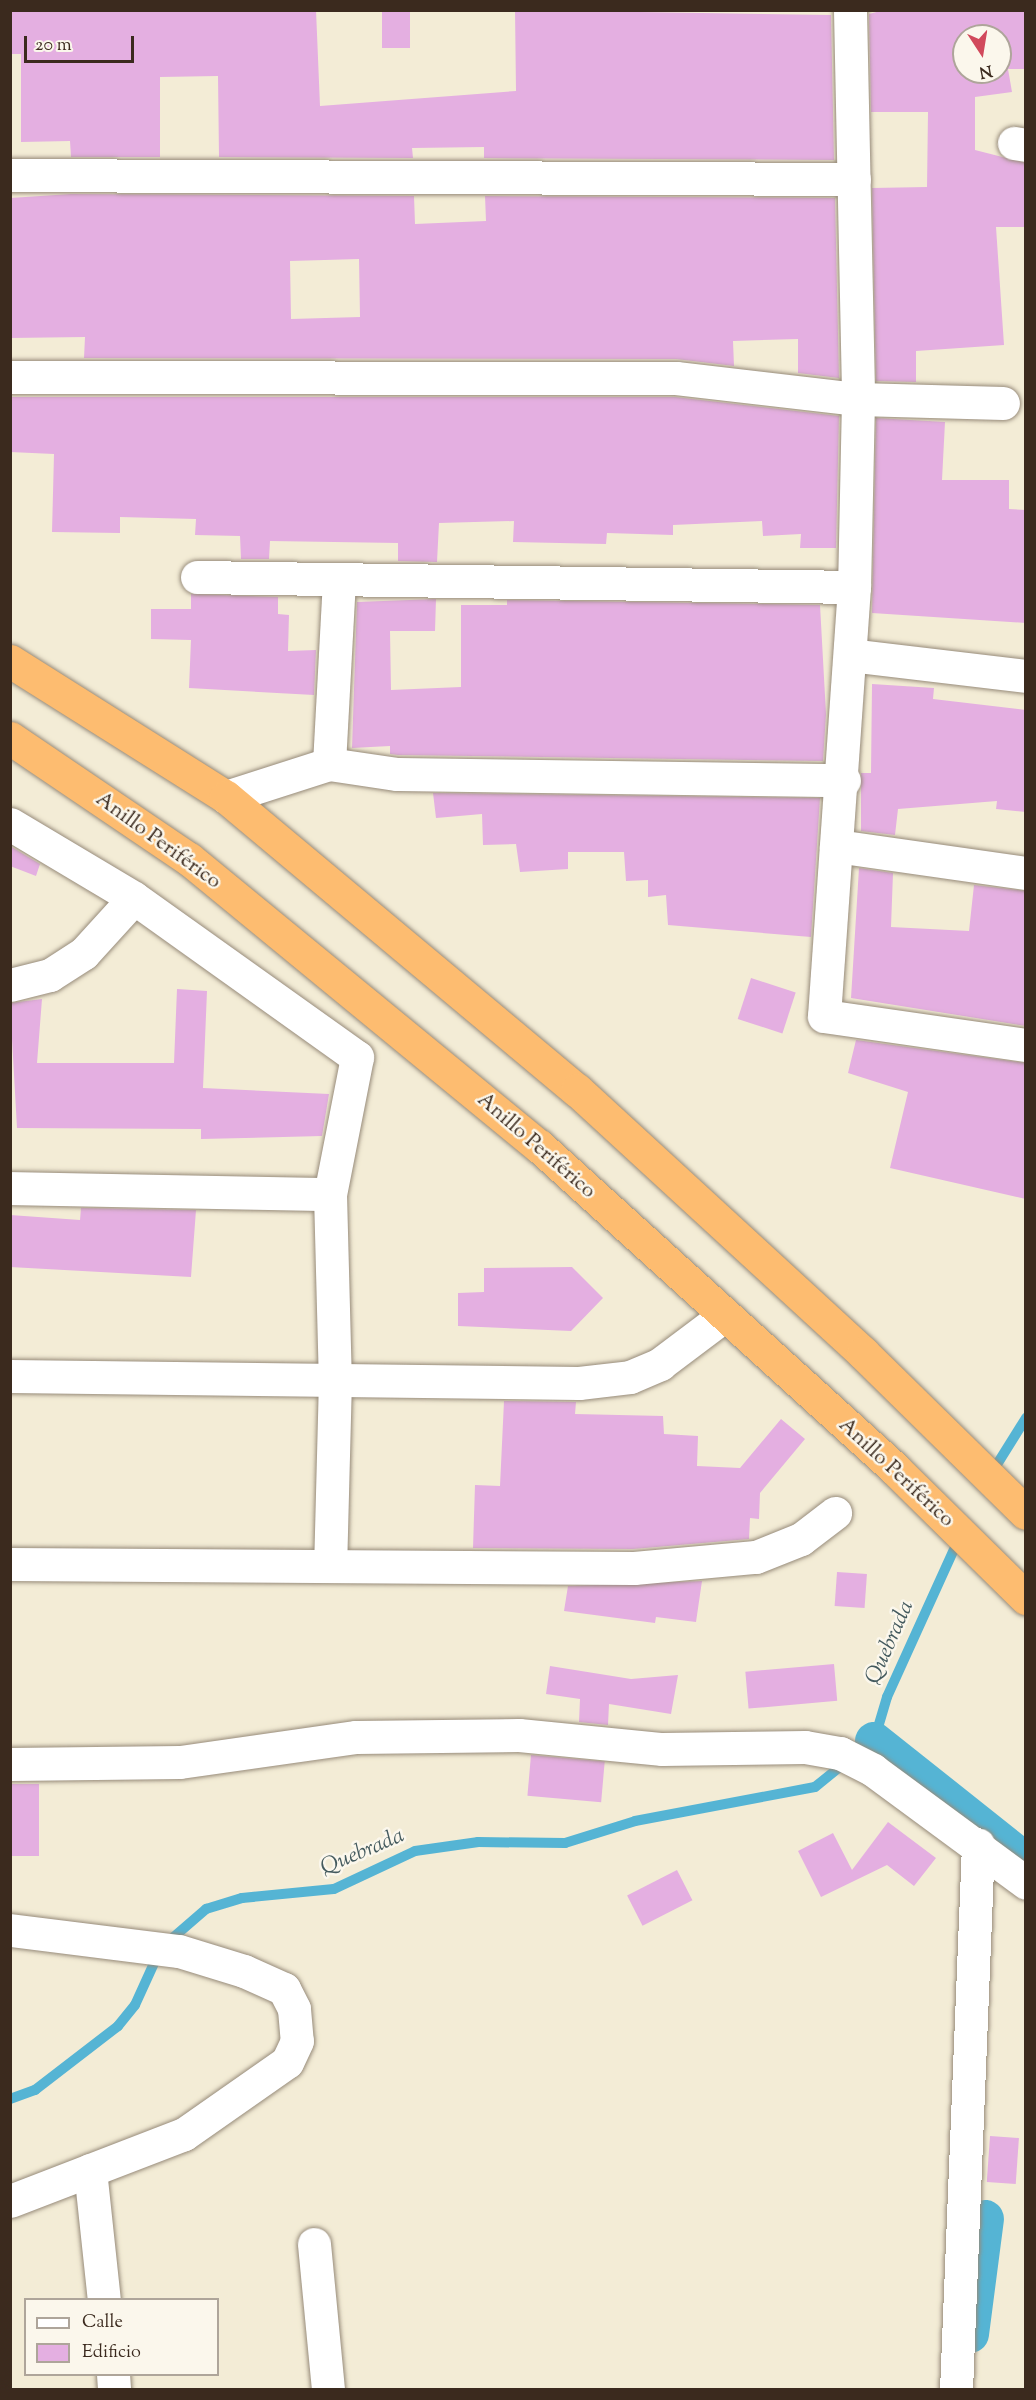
<!DOCTYPE html>
<html>
<head>
<meta charset="utf-8">
<style>
  body { margin:0 }
  #map { position:relative; width:1036px; height:2400px; overflow:hidden; background:#f3ecd6; font-family:"Sorts Mill Goudy",serif }
  div>[style] { position:absolute }
  .stream>* { height:10px; margin:-5px; padding:0 5px; transform-origin:5px; border-radius:5px; background:#55b4d4 }
  .canal>* { height:38px; margin:-19px; padding:0 19px; transform-origin:19px; border-radius:19px; background:#55b4d4 }
  .building>* { inset:0; background:#e4afe1; transform-origin:0 0 }
  .roads { filter:drop-shadow(0 0 2px #978b7a) drop-shadow(0 0 2px #978b7a) }
  .minor>* { height:33px; margin:-16.5px; padding:0 16.5px; transform-origin:16.5px; border-radius:16.5px; background:#fff }
  .highway>* { height:33px; margin:-16.5px; padding:0 16.5px; transform-origin:16.5px; border-radius:16.5px; background:#fdbc70 }
  span { translate:-50% -50%; white-space:nowrap; text-align:center; line-height:1.15; -webkit-text-stroke:5px #fbf7ec; paint-order:stroke }
  .street-label { font-size:21px; color:#3b2a1e }
  .water-label { font-size:22px; color:#445a5e; font-style:italic }
  .frame { position:absolute; inset:0; border:12px solid #3b2a1e; pointer-events:none }
  .legend { position:absolute; left:24px; top:2298px; width:195px; height:78px; box-sizing:border-box; background:#fbf7ec; border:2px solid #aea59a; margin:0; padding:8px 10px; list-style:none; font-size:18px; color:#3b2a1e }
  .legend li { display:flex; align-items:center; gap:12px; height:30px }
  .legend b { width:30px; border:2px solid #aea59a }
  .north { position:absolute; left:952px; top:24px; width:60px; height:60px; box-sizing:border-box; background:#fbf7ec; border:2px solid #aea59a; border-radius:50%; rotate:168deg; font-size:16px; font-weight:700; line-height:24px; text-align:center; color:#3b2a1e }
  .north::after { content:''; display:block; margin:auto; width:21px; height:27px; background:#d1495b; clip-path:polygon(50% 0,100% 100%,50% 72%,0 100%) }
  .scale { position:absolute; left:24px; top:36px; width:110px; height:27px; box-sizing:border-box; border:3px solid #3b2a1e; border-top:0; padding-left:8px; font-size:18px; line-height:21px; white-space:nowrap; color:#3b2a1e; -webkit-text-stroke:4px #fbf7ec; paint-order:stroke }
</style>
</head>
<body>
<div id="map">
  <div class="stream">
    <div style="left:996px;top:1466px;width:57px;rotate:-58deg"></div>
    <div style="left:861px;top:1750px;width:16px;rotate:-35deg"></div>
    <div style="left:874px;top:1741px;width:46px;rotate:-73.5deg"></div>
    <div style="left:887px;top:1697px;width:162px;rotate:-65.6deg"></div>
    <div style="left:10px;top:2099px;width:27px;rotate:-20deg"></div>
    <div style="left:35px;top:2090px;width:105px;rotate:-37.6deg"></div>
    <div style="left:118px;top:2026px;width:27px;rotate:-51deg"></div>
    <div style="left:135px;top:2005px;width:63px;rotate:-65.5deg"></div>
    <div style="left:161px;top:1948px;width:60px;rotate:-40.9deg"></div>
    <div style="left:206px;top:1909px;width:38px;rotate:-17deg"></div>
    <div style="left:242px;top:1898px;width:92px;rotate:-5.6deg"></div>
    <div style="left:334px;top:1889px;width:89px;rotate:-25.1deg"></div>
    <div style="left:415px;top:1851px;width:64px;rotate:-8.1deg"></div>
    <div style="left:478px;top:1842px;width:87px;rotate:0.7deg"></div>
    <div style="left:565px;top:1843px;width:73px;rotate:-17.4deg"></div>
    <div style="left:635px;top:1821px;width:183px;rotate:-10.7deg"></div>
    <div style="left:815px;top:1787px;width:32px;rotate:-39deg"></div>
  </div>
  <div class="canal">
    <div style="left:874px;top:1741px;width:194px;rotate:38.5deg"></div>
    <div style="left:970px;top:2334px;width:116px;rotate:-82.6deg"></div>
  </div>
  <div class="building">
    <div style="clip-path:polygon(10px 10px,316px 10px,320px 106px,516px 91px,515px 10px,831px 15px,834px 160px,484px 158px,484px 147px,412px 148px,413px 158px,219px 157px,218px 76px,160px 77px,160px 157px,71px 157px,70px 141px,21px 142px,21px 54px,10px 54px)"></div>
    <div style="left:382px;top:10px;width:28px;height:38px"></div>
    <div style="clip-path:polygon(evenodd,884px 10px,1026px 10px,1026px 69px,1008px 69px,1012px 92px,975px 97px,975px 150px,1026px 163px,1026px 227px,996px 227px,1004px 345px,916px 351px,916px 382px,876px 381px,872px 188px,927px 187px,928px 112px,871px 112px,869px 14px,884px 10px,964px 36px,1000px 36px,1000px 72px,964px 72px,964px 36px)"></div>
    <div style="clip-path:polygon(evenodd,71px 194px,414px 196px,415px 224px,486px 221px,485px 196px,835px 198px,839px 378px,798px 373px,798px 339px,733px 341px,734px 366px,676px 359px,84px 358px,85px 337px,10px 338px,10px 198px,71px 194px,359px 259px,360px 317px,291px 319px,290px 261px,359px 259px)"></div>
    <div style="clip-path:polygon(10px 397px,675px 397px,839px 416px,836px 548px,800px 548px,801px 534px,763px 536px,762px 521px,673px 525px,673px 535px,607px 533px,606px 544px,513px 542px,514px 521px,439px 523px,437px 562px,398px 561px,398px 543px,270px 541px,269px 559px,241px 559px,240px 536px,195px 535px,196px 519px,120px 517px,120px 533px,52px 532px,54px 454px,10px 452px)"></div>
    <div style="clip-path:polygon(876px 418px,945px 422px,942px 480px,1009px 480px,1009px 509px,1026px 510px,1026px 623px,872px 613px)"></div>
    <div style="clip-path:polygon(191px 594px,278px 597px,278px 614px,289px 615px,288px 651px,316px 650px,314px 695px,189px 688px,191px 640px,151px 639px,151px 609px,191px 609px)"></div>
    <div style="clip-path:polygon(436px 599px,435px 631px,390px 631px,391px 690px,461px 687px,461px 605px,507px 605px,507px 600px,820px 605px,826px 714px,823px 761px,398px 755px,390px 754px,390px 746px,352px 748px,357px 602px)"></div>
    <div style="clip-path:polygon(872px 684px,934px 688px,933px 699px,1026px 710px,1026px 812px,996px 809px,997px 801px,898px 809px,895px 835px,861px 831px,861px 773px,871px 773px)"></div>
    <div style="clip-path:polygon(433px 793px,820px 798px,811px 937px,668px 925px,666px 895px,648px 897px,648px 880px,626px 881px,624px 852px,568px 852px,568px 869px,520px 872px,516px 844px,483px 845px,482px 814px,436px 818px)"></div>
    <div style="clip-path:polygon(10px 846px,40px 864px,36px 876px,10px 866px)"></div>
    <div style="clip-path:polygon(859px 868px,893px 873px,891px 927px,969px 931px,974px 885px,1026px 891px,1026px 1026px,851px 998px)"></div>
    <div style="left:751px;top:978px;width:47px;height:43px;rotate:18deg"></div>
    <div style="clip-path:polygon(177px 989px,207px 991px,203px 1088px,329px 1094px,322px 1136px,201px 1139px,201px 1129px,17px 1128px,10px 1003px,42px 999px,37px 1063px,174px 1063px)"></div>
    <div style="clip-path:polygon(856px 1040px,1026px 1063px,1026px 1199px,890px 1168px,908px 1092px,848px 1073px)"></div>
    <div style="clip-path:polygon(81px 1208px,196px 1210px,191px 1277px,10px 1267px,10px 1215px,80px 1220px)"></div>
    <div style="clip-path:polygon(572px 1267px,603px 1298px,571px 1331px,458px 1326px,458px 1293px,484px 1292px,484px 1268px)"></div>
    <div style="clip-path:polygon(504px 1401px,576px 1402px,575px 1414px,663px 1416px,664px 1434px,698px 1436px,697px 1466px,740px 1468px,781px 1419px,805px 1439px,760px 1493px,759px 1519px,750px 1518px,749px 1539px,633px 1549px,473px 1548px,475px 1485px,500px 1486px)"></div>
    <div style="left:837px;top:1572px;width:30px;height:34px;rotate:4deg"></div>
    <div style="clip-path:polygon(702px 1581px,696px 1622px,656px 1617px,655px 1623px,564px 1611px,568px 1586px)"></div>
    <div style="left:834px;top:1664px;width:37px;height:89px;rotate:85deg"></div>
    <div style="clip-path:polygon(550px 1666px,631px 1679px,678px 1675px,671px 1714px,609px 1704px,608px 1725px,579px 1722px,580px 1699px,546px 1694px)"></div>
    <div style="left:531px;top:1755px;width:74px;height:41px;rotate:5deg"></div>
    <div style="left:10px;top:1784px;width:29px;height:72px"></div>
    <div style="clip-path:polygon(888px 1822px,936px 1858px,914px 1886px,887px 1865px,821px 1897px,798px 1851px,833px 1833px,852px 1870px)"></div>
    <div style="left:677px;top:1870px;width:34px;height:56px;rotate:63deg"></div>
    <div style="left:990px;top:2136px;width:29px;height:46px;rotate:4deg"></div>
  </div>
  <div class="roads">
    <div class="minor">
      <div style="left:850px;top:10px;width:389px;rotate:88.8deg"></div>
      <div style="left:858px;top:399px;width:188px;rotate:91.2deg"></div>
      <div style="left:854px;top:587px;width:430px;rotate:94deg"></div>
      <div style="left:824px;top:1016px;width:204px;rotate:8.2deg"></div>
      <div style="left:1014px;top:143px;width:12px;rotate:9deg"></div>
      <div style="left:10px;top:175px;width:844px;rotate:0.27deg"></div>
      <div style="left:10px;top:377px;width:666px;rotate:0.09deg"></div>
      <div style="left:676px;top:378px;width:183px;rotate:6.6deg"></div>
      <div style="left:858px;top:399px;width:145px;rotate:1.6deg"></div>
      <div style="left:197px;top:577px;width:657px;rotate:0.87deg"></div>
      <div style="left:850px;top:655px;width:177px;rotate:6.8deg"></div>
      <div style="left:329px;top:764px;width:183px;rotate:-86.9deg"></div>
      <div style="left:226px;top:797px;width:108px;rotate:-17.8deg"></div>
      <div style="left:329px;top:764px;width:69px;rotate:8.4deg"></div>
      <div style="left:397px;top:774px;width:447px;rotate:0.8deg"></div>
      <div style="left:10px;top:824px;width:144px;rotate:30.8deg"></div>
      <div style="left:134px;top:898px;width:274px;rotate:35.5deg"></div>
      <div style="left:357px;top:1057px;width:140px;rotate:101.1deg"></div>
      <div style="left:330px;top:1194px;width:185px;rotate:88.5deg"></div>
      <div style="left:335px;top:1379px;width:187px;rotate:91.5deg"></div>
      <div style="left:836px;top:846px;width:192px;rotate:8.1deg"></div>
      <div style="left:10px;top:985px;width:41px;rotate:-14deg"></div>
      <div style="left:50px;top:975px;width:40px;rotate:-32.9deg"></div>
      <div style="left:84px;top:953px;width:74px;rotate:-47.7deg"></div>
      <div style="left:10px;top:1188px;width:320px;rotate:1.1deg"></div>
      <div style="left:10px;top:1376px;width:569px;rotate:0.7deg"></div>
      <div style="left:579px;top:1383px;width:51px;rotate:-6.7deg"></div>
      <div style="left:630px;top:1377px;width:33px;rotate:-23deg"></div>
      <div style="left:660px;top:1364px;width:81px;rotate:-37deg"></div>
      <div style="left:10px;top:1564px;width:624px;rotate:0.37deg"></div>
      <div style="left:634px;top:1568px;width:122px;rotate:-5.2deg"></div>
      <div style="left:756px;top:1557px;width:48px;rotate:-21.8deg"></div>
      <div style="left:801px;top:1539px;width:43px;rotate:-37.4deg"></div>
      <div style="left:10px;top:1764px;width:170px;rotate:-0.7deg"></div>
      <div style="left:180px;top:1762px;width:178px;rotate:-8.1deg"></div>
      <div style="left:356px;top:1737px;width:163px;rotate:-0.7deg"></div>
      <div style="left:519px;top:1735px;width:144px;rotate:5.6deg"></div>
      <div style="left:662px;top:1749px;width:143px;rotate:-0.8deg"></div>
      <div style="left:805px;top:1747px;width:36px;rotate:10deg"></div>
      <div style="left:840px;top:1753px;width:37px;rotate:27deg"></div>
      <div style="left:873px;top:1770px;width:190px;rotate:36.4deg"></div>
      <div style="left:10px;top:1930px;width:170px;rotate:7.1deg"></div>
      <div style="left:179px;top:1951px;width:68px;rotate:17.1deg"></div>
      <div style="left:244px;top:1971px;width:44px;rotate:24.2deg"></div>
      <div style="left:284px;top:1989px;width:22px;rotate:63deg"></div>
      <div style="left:294px;top:2009px;width:32px;rotate:85deg"></div>
      <div style="left:297px;top:2041px;width:23px;rotate:115deg"></div>
      <div style="left:287px;top:2062px;width:126px;rotate:145deg"></div>
      <div style="left:184px;top:2134px;width:186px;rotate:158.9deg"></div>
      <div style="left:90px;top:2170px;width:131px;rotate:83.9deg"></div>
      <div style="left:314px;top:2244px;width:147px;rotate:84.5deg"></div>
      <div style="left:113px;top:2374px;width:16px;rotate:86deg"></div>
      <div style="left:956px;top:2390px;width:546px;rotate:-87.69deg"></div>
    </div>
    <div class="highway">
      <div style="left:10px;top:661px;width:255px;rotate:32.2deg"></div>
      <div style="left:226px;top:797px;width:457px;rotate:39.9deg"></div>
      <div style="left:577px;top:1090px;width:389px;rotate:42.6deg"></div>
      <div style="left:863px;top:1353px;width:228px;rotate:44.5deg"></div>
      <div style="left:10px;top:738px;width:216px;rotate:34.1deg"></div>
      <div style="left:189px;top:859px;width:453px;rotate:39.4deg"></div>
      <div style="left:539px;top:1146px;width:481px;rotate:42.2deg"></div>
      <div style="left:895px;top:1469px;width:184px;rotate:44.6deg"></div>
    </div>
  </div>
  <div class="street-label">
    <span style="left:158px;top:841px;rotate:36deg">Anillo Periférico</span>
    <span style="left:536px;top:1146px;rotate:41deg">Anillo Periférico</span>
    <span style="left:896px;top:1473px;rotate:43deg">Anillo Periférico</span>
  </div>
  <div class="water-label">
    <span style="left:891px;top:1643px;rotate:-66deg">Quebrada</span>
    <span style="left:363px;top:1853px;rotate:-23deg">Quebrada</span>
  </div>
  <div class="frame"></div>
  <ul class="legend">
  <li><b style="height:8px;background:#fff"></b>Calle</li>
  <li><b style="height:16px;background:#e4afe1"></b>Edificio</li>
  </ul>
  <div class="north">N</div>
  <div class="scale">20 m</div>
</div>
</body>
</html>
